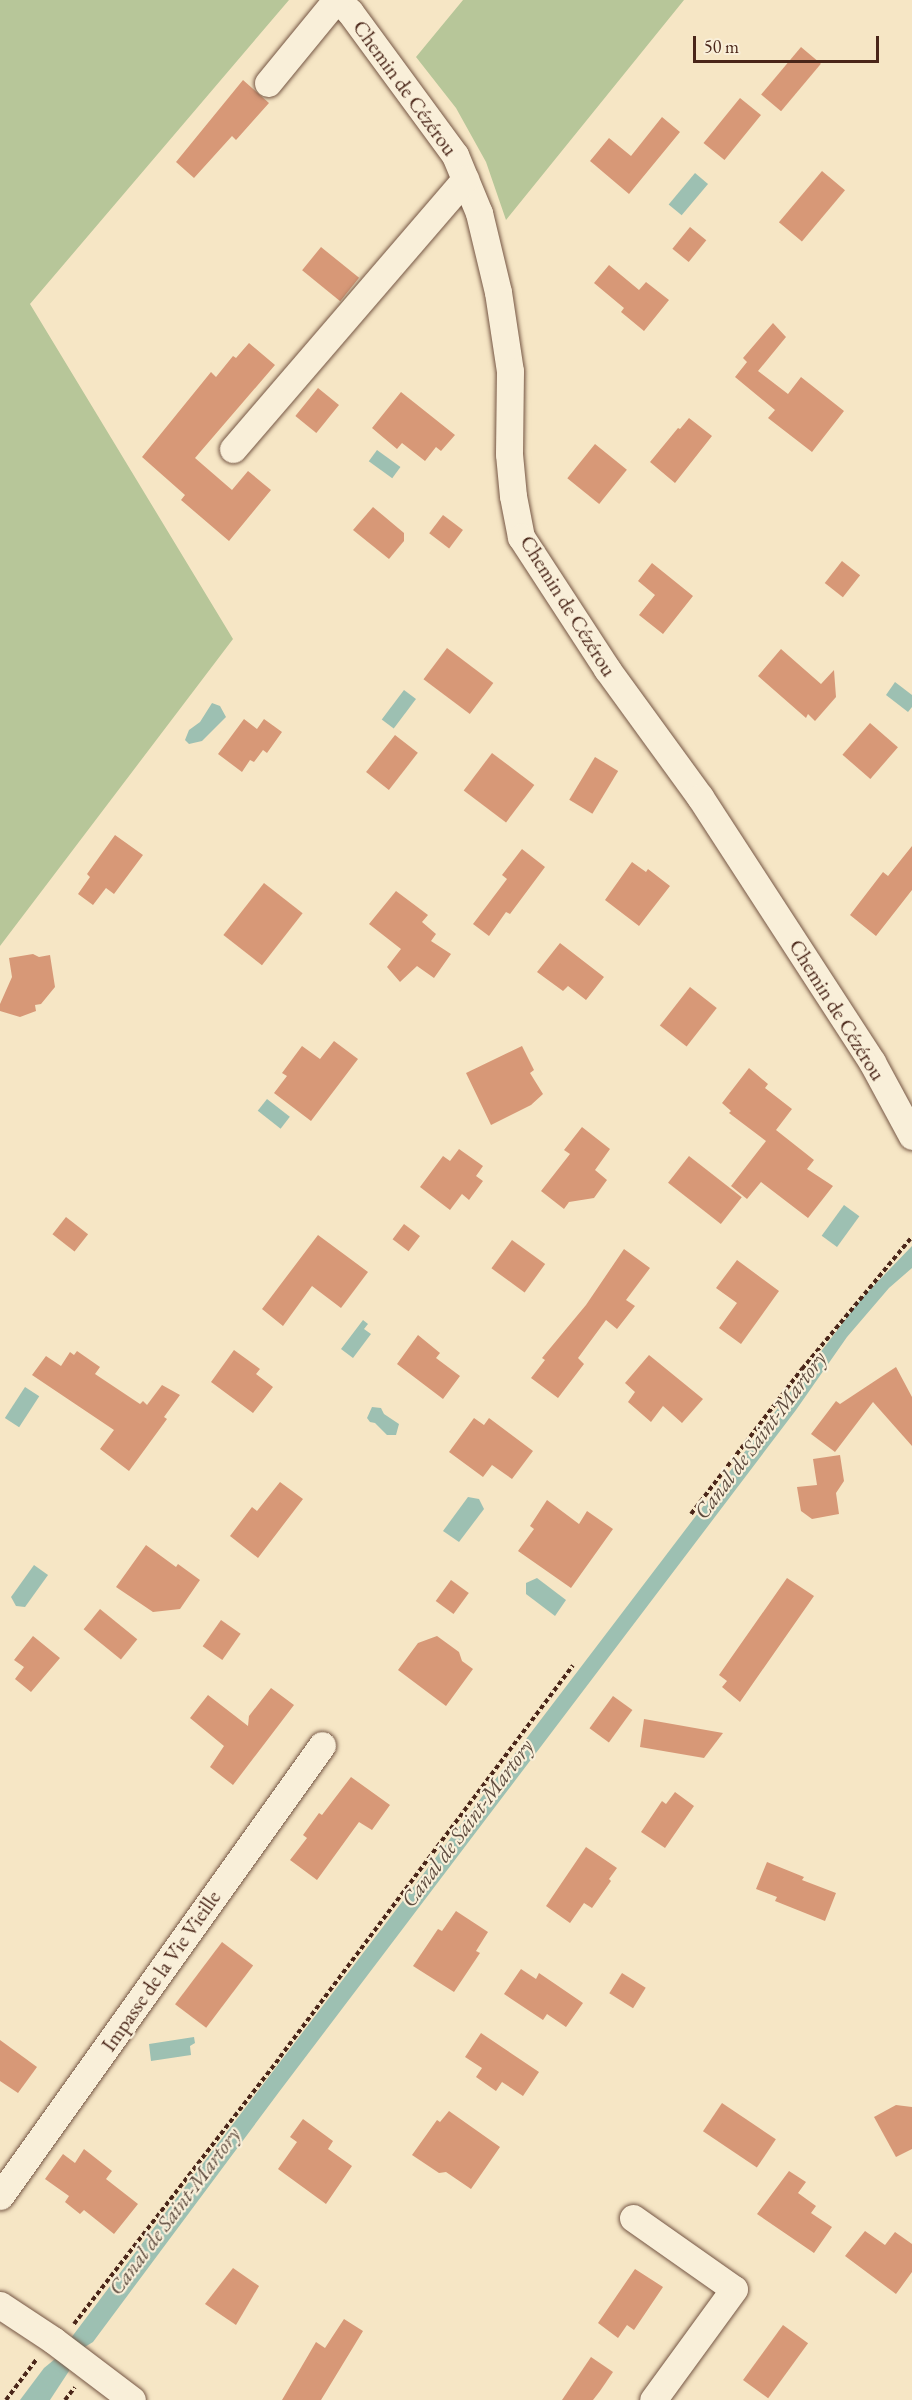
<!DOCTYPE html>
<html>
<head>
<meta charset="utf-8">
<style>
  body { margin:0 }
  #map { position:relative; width:912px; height:2400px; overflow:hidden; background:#f6e6c5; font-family:"EB Garamond",serif }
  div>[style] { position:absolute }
  .green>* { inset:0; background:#b7c699 }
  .water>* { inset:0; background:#9dc0b2; transform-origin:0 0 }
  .building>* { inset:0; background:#d79877; transform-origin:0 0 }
  .path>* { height:4px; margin-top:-2px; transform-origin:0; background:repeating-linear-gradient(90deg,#4a2619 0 4.5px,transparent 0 7.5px) }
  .roads { filter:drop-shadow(0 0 2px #755644) drop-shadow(0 0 2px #755644) }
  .minor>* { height:27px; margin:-13.5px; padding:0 13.5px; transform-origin:13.5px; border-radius:13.5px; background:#f9efd9 }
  span { translate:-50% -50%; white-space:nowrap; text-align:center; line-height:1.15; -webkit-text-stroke:4.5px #f9efd9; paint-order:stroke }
  .street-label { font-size:21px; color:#4a2619 }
  .water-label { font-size:22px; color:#5f4c3f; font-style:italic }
  .scale { position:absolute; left:693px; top:36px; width:186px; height:27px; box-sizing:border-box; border:3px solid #4a2619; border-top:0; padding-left:8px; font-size:18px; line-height:21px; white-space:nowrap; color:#4a2619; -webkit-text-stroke:4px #f9efd9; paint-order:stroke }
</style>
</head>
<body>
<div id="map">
  <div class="green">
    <div style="clip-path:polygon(0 0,289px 0,30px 304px,233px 639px,0 946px)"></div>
    <div style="clip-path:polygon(463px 0,684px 0,506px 220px,486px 162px,456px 108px,416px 57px)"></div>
  </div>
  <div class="water">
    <div style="left:695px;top:173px;width:17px;height:41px;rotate:40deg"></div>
    <div style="left:377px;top:450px;width:29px;height:14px;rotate:36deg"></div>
    <div style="clip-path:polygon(895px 682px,912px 695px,912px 707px,908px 712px,886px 695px)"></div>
    <div style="left:404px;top:690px;width:15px;height:37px;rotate:37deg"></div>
    <div style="clip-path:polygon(212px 703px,220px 706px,226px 717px,202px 741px,189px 744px,185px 740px,189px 730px,200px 722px)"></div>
    <div style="left:267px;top:1099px;width:29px;height:15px;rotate:38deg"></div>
    <div style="left:844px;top:1205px;width:19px;height:38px;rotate:36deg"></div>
    <div style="clip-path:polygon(912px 1246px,912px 1268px,889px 1288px,847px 1337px,796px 1410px,279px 2092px,93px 2342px,80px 2350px,71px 2338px,156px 2225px,861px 1299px)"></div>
    <div style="clip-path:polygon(363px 1320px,368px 1324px,364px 1329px,371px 1334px,353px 1358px,341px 1349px)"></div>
    <div style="left:25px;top:1387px;width:17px;height:37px;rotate:33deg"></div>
    <div style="clip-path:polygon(372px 1407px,381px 1408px,384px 1414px,399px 1424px,396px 1435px,387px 1435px,375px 1423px,370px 1422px,367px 1418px)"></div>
    <div style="clip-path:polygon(468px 1497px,479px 1499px,484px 1509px,459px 1542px,443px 1531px)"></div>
    <div style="clip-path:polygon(34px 1565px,48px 1575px,25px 1607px,16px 1606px,11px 1597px)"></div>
    <div style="clip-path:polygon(537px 1578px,566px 1600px,555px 1616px,526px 1594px,526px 1583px)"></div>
    <div style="clip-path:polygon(194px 2037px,195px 2043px,190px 2046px,191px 2055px,151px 2061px,149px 2044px)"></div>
    <div style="clip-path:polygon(55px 2359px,69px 2365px,69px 2371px,50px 2400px,20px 2400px,44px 2368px)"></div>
  </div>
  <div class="building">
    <div style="left:801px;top:47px;width:26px;height:62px;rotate:40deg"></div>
    <div style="clip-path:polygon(243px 80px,269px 103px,236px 140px,232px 136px,194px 178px,176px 162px)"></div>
    <div style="left:740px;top:98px;width:27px;height:58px;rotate:39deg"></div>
    <div style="clip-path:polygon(662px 117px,680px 132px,629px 194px,590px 161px,609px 138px,631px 156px)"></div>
    <div style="left:822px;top:171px;width:30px;height:67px;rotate:40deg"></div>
    <div style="left:690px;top:227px;width:21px;height:28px;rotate:39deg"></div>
    <div style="left:321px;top:247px;width:49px;height:30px;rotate:39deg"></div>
    <div style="clip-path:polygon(609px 265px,639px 290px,646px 282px,669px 300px,644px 331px,621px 312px,624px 308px,594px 283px)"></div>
    <div style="clip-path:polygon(773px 323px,786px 337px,758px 371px,788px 394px,801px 377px,844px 411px,812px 452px,768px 418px,775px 410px,735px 377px,747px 362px,750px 365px,743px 358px)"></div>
    <div style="clip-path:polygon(249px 343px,275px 365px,195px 458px,232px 490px,248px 471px,271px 490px,229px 541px,181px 500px,185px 495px,142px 457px,211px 372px,216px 377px,233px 356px,236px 358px)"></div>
    <div style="left:318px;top:388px;width:27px;height:36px;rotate:39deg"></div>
    <div style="clip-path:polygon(401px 392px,455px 435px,441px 451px,436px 447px,425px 461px,402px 443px,397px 449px,372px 428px)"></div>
    <div style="clip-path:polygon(689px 418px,712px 436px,675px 483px,650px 462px,678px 428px,680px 429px)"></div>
    <div style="left:595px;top:444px;width:41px;height:44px;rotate:39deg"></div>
    <div style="clip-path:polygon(373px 507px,404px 533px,404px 541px,389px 559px,353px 530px)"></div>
    <div style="left:443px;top:515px;width:25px;height:23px;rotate:37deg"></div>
    <div style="left:842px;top:561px;width:23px;height:28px;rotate:38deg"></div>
    <div style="clip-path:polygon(652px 563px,693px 596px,663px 634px,639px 615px,655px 595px,638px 581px)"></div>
    <div style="left:447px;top:648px;width:58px;height:39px;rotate:37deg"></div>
    <div style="clip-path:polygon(781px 649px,821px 684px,834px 670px,836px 697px,815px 721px,808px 714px,806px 718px,758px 676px)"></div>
    <div style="clip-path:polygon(244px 719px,257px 729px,264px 719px,282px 732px,267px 753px,263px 750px,254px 762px,250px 760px,242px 772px,218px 754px)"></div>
    <div style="left:870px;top:723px;width:37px;height:42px;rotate:41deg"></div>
    <div style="left:395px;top:735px;width:29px;height:47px;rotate:38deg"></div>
    <div style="left:492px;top:753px;width:53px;height:47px;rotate:37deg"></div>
    <div style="left:595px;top:757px;width:27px;height:50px;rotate:31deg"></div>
    <div style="clip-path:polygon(115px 835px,143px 855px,114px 894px,106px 888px,93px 905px,78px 894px,90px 877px,87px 874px)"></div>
    <div style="clip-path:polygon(912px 846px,912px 890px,876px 936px,850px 915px,883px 872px,888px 876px)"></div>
    <div style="clip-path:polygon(522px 849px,545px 867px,510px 914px,506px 912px,489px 936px,473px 924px,507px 879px,502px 875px)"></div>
    <div style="clip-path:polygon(632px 862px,646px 872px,648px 869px,670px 886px,639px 926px,605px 900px)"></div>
    <div style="left:264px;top:883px;width:49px;height:66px;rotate:38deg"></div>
    <div style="clip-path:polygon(396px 891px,428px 915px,422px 922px,436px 934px,431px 941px,451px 954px,434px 978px,417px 966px,400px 982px,387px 967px,401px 949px,369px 924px)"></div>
    <div style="clip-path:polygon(560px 943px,604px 977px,586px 1000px,568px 986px,563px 991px,537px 972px)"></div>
    <div style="clip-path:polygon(33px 954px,39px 957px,50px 955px,55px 987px,41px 1004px,35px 1005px,36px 1011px,20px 1017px,0 1011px,0 1004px,12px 977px,9px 958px)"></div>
    <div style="left:690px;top:987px;width:34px;height:49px;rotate:38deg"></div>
    <div style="clip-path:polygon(334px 1041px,358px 1059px,311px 1121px,274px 1093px,287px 1076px,282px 1073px,302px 1046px,320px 1059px)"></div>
    <div style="clip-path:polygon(522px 1046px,534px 1070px,530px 1073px,543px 1094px,531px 1105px,491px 1125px,466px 1073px)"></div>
    <div style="clip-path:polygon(749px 1068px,768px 1084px,765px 1088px,792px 1109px,776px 1130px,814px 1160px,807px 1169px,833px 1186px,808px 1218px,761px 1182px,747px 1199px,731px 1186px,766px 1141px,729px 1113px,731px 1111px,722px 1103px)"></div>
    <div style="clip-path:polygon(582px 1127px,610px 1149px,595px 1170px,607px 1180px,594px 1198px,569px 1202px,564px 1209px,541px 1191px,570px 1154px,564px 1150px)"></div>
    <div style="clip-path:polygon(459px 1149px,483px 1166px,476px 1176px,483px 1181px,469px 1200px,462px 1194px,450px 1210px,420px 1187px,443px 1156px,450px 1161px)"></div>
    <div style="left:689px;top:1156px;width:67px;height:34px;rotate:38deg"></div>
    <div style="left:66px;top:1217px;width:28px;height:22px;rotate:38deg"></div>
    <div style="left:404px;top:1224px;width:20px;height:19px;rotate:37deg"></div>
    <div style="clip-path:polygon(318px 1235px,368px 1272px,341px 1308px,312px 1286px,283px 1326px,262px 1309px)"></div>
    <div style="left:512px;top:1240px;width:41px;height:35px;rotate:36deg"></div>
    <div style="clip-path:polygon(624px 1249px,650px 1268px,626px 1300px,635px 1306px,617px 1329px,606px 1320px,578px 1358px,584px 1364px,558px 1398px,531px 1378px,545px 1360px,542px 1358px,586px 1305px)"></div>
    <div style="clip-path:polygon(737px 1260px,779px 1291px,741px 1344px,719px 1328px,737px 1303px,716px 1288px)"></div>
    <div style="clip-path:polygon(418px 1335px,440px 1353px,436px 1358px,460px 1376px,443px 1399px,397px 1364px)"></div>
    <div style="clip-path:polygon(234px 1350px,260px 1369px,256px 1374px,273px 1387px,253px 1413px,211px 1382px)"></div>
    <div style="clip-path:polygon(77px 1351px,100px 1367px,95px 1374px,140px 1404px,143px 1401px,147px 1405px,162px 1385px,180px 1395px,164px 1417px,167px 1419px,129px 1471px,100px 1449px,114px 1430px,32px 1375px,46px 1356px,61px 1366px,70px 1352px,74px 1355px)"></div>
    <div style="clip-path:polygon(649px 1355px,703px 1399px,682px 1423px,663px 1406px,651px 1422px,628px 1402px,635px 1392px,625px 1383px)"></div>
    <div style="clip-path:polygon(896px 1367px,912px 1397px,912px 1446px,873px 1402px,835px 1452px,811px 1434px,836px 1401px,840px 1404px)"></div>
    <div style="clip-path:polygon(474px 1418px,484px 1425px,489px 1418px,533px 1451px,512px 1479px,492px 1465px,483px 1477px,449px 1452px)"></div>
    <div style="clip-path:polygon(840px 1455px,844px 1481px,836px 1493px,839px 1514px,812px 1519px,801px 1511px,797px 1487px,817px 1485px,813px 1459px)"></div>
    <div style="clip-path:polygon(280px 1482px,303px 1499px,258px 1558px,230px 1536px,252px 1507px,257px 1511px)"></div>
    <div style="clip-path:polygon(547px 1500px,579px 1524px,587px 1511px,613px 1529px,571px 1588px,518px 1551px,534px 1529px,530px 1526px)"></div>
    <div style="clip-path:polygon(146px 1545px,176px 1567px,178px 1564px,200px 1580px,180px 1609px,153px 1612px,116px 1587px)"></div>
    <div style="clip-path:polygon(787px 1578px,814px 1596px,740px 1702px,722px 1687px,727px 1681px,719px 1675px)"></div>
    <div style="left:451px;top:1580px;width:22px;height:26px;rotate:36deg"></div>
    <div style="left:100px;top:1609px;width:48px;height:26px;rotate:39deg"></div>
    <div style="left:221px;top:1620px;width:24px;height:32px;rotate:35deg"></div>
    <div style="clip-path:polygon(33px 1636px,60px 1658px,31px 1692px,15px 1679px,24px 1667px,14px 1660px)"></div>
    <div style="clip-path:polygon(437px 1636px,459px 1652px,462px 1661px,473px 1669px,446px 1706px,398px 1670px,418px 1643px)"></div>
    <div style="clip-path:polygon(271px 1688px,294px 1705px,233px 1785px,210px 1767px,224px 1746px,190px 1718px,208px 1695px,248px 1726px,249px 1716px)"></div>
    <div style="left:613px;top:1696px;width:24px;height:40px;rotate:36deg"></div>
    <div style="clip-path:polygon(644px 1719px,723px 1733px,704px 1758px,640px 1747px)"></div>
    <div style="clip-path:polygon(351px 1777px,390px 1805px,372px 1830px,359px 1822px,317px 1880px,290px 1860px,307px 1838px,303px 1835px,319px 1813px,322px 1815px)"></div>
    <div style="clip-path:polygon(675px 1792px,694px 1806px,665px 1848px,641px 1832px,662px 1801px,666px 1804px)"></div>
    <div style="clip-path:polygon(586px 1847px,617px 1868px,609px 1879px,611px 1881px,592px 1908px,584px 1903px,570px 1923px,546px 1906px)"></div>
    <div style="clip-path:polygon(767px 1862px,804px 1877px,802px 1880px,836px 1893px,825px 1921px,775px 1901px,777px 1897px,756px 1889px)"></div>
    <div style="clip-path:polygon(456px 1911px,488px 1932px,476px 1951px,480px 1953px,454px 1992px,413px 1966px,438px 1929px,442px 1931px)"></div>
    <div style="left:222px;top:1942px;width:39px;height:78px;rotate:37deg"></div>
    <div style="clip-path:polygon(521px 1969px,536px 1979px,539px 1973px,583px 2003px,566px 2027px,547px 2014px,543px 2020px,504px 1994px)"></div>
    <div style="left:622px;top:1973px;width:28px;height:24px;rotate:32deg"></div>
    <div style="clip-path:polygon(481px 2033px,539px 2072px,523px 2096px,502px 2082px,496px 2091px,476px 2077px,482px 2068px,465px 2057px)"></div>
    <div style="clip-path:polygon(0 2040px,37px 2067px,18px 2093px,0 2081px)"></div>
    <div style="left:722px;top:2103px;width:65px;height:34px;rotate:34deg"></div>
    <div style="clip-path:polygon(896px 2105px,912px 2107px,912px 2149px,896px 2157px,874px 2117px)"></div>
    <div style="clip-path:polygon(449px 2111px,500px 2147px,471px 2189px,446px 2172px,439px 2173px,412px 2155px,437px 2120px,440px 2122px)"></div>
    <div style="clip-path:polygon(303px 2119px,333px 2141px,328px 2149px,352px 2166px,326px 2204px,278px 2169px,297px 2142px,290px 2137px)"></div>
    <div style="clip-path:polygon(84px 2149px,112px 2171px,106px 2179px,138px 2204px,114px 2234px,84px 2210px,80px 2214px,65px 2202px,69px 2196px,45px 2179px,63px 2154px,75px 2163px)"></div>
    <div style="clip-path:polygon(789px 2171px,806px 2182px,798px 2193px,816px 2206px,811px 2213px,832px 2227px,814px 2253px,757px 2214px)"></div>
    <div style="clip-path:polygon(865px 2231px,885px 2245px,895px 2232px,912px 2244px,912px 2272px,896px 2294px,845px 2256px)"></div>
    <div style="clip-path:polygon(233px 2268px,259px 2286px,236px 2325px,205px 2304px)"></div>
    <div style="clip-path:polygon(635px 2269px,663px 2287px,634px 2330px,627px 2325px,618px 2338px,598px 2323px)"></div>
    <div style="clip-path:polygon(344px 2319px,363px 2331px,321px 2400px,282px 2400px,316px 2342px,325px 2348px)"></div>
    <div style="left:783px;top:2325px;width:31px;height:68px;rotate:36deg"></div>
    <div style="clip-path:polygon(591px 2357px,613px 2372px,600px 2391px,593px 2400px,562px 2400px)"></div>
  </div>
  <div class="path">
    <div style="left:691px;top:1514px;width:183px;rotate:-52.6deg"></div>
    <div style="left:802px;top:1369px;width:172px;rotate:-50.2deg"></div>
    <div style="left:74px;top:2324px;width:337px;rotate:-52.3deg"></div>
    <div style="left:280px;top:2057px;width:489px;rotate:-53.2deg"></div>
    <div style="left:6px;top:2400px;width:50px;rotate:-53.1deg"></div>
    <div style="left:65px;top:2400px;width:16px;rotate:-52deg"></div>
  </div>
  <div class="roads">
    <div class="minor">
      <div style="left:338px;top:0;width:17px;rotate:45deg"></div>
      <div style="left:350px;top:12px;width:177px;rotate:53.7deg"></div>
      <div style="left:455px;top:155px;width:63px;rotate:67.5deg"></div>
      <div style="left:479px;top:213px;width:81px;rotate:76.5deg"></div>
      <div style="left:498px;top:292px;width:80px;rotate:81.4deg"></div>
      <div style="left:510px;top:371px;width:83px;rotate:90.7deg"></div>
      <div style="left:509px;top:454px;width:42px;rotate:84.6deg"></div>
      <div style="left:513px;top:496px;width:42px;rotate:79deg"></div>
      <div style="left:521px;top:537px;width:158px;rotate:56.9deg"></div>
      <div style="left:607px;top:669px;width:158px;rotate:54deg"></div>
      <div style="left:700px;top:797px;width:316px;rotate:57deg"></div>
      <div style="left:872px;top:1062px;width:84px;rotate:61.6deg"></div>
      <div style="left:268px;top:83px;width:107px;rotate:-50.7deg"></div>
      <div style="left:233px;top:449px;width:356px;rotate:-49.3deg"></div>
      <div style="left:0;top:2196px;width:554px;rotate:-54.47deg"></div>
      <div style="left:633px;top:2218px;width:123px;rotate:35.1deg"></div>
      <div style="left:734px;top:2289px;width:137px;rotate:126.1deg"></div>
      <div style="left:0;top:2305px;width:64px;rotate:33.4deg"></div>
      <div style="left:53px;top:2340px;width:99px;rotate:37.2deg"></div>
    </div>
  </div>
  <div class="street-label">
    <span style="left:405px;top:88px;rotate:54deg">Chemin de Cézérou</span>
    <span style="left:568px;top:606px;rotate:58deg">Chemin de Cézérou</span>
    <span style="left:837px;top:1010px;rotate:58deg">Chemin de Cézérou</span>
    <span style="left:161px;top:1971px;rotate:-55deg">Impasse de la Vie Vieille</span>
  </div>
  <div class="water-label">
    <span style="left:760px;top:1435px;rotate:-53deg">Canal de Saint-Martory</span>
    <span style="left:467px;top:1823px;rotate:-53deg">Canal de Saint-Martory</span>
    <span style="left:174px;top:2211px;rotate:-53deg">Canal de Saint-Martory</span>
  </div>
  <div class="scale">50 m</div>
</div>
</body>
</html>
